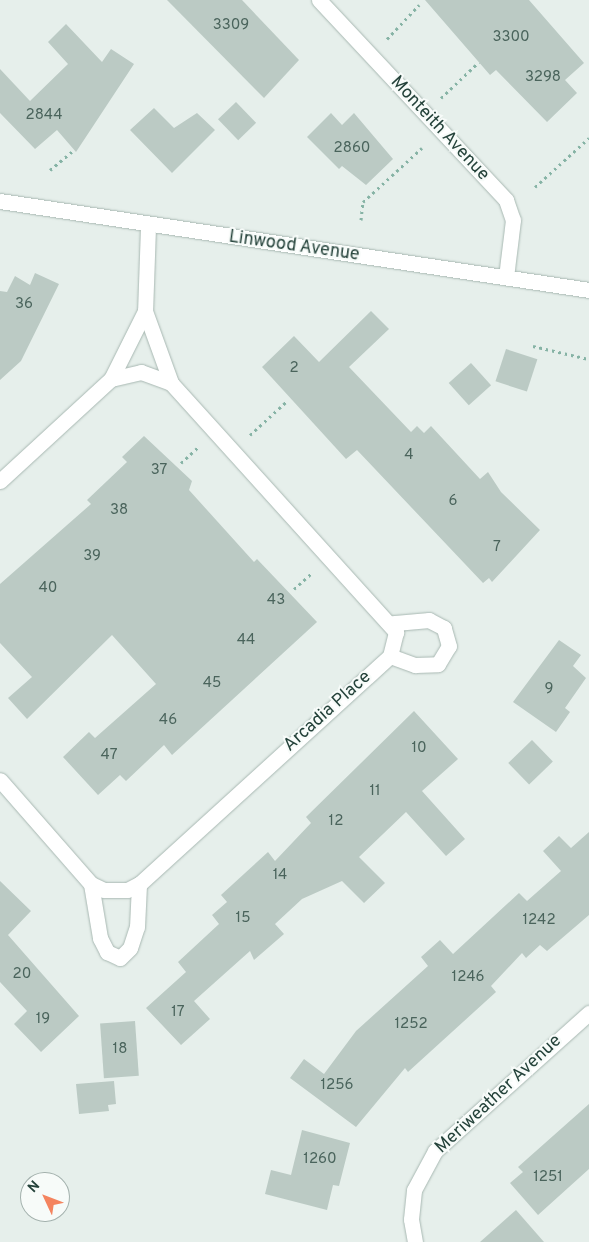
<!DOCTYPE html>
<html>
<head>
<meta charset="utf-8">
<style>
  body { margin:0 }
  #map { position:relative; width:589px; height:1242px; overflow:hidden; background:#e6efeb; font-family:Overpass,sans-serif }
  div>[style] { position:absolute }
  .building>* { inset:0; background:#bbcac4; transform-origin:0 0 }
  .path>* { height:3px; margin-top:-1.5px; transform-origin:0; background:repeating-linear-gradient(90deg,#86b3a5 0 2.5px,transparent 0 6.5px) }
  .roads { filter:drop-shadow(0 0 1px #a8b8b2) drop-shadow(0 0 1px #a8b8b2) }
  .minor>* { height:15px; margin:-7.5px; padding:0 7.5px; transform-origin:7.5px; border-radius:7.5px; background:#fff }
  .secondary>* { height:15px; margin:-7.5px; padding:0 7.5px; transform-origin:7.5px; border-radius:7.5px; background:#fff }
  span { translate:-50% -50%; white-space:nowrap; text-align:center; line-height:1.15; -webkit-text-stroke:4px #f7fbf9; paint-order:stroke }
  .number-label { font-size:15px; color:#4a645c }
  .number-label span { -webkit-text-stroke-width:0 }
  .street-label { font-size:18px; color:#24423a }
  .north { position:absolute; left:20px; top:1172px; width:50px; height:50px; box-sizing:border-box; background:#f7fbf9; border:1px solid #a3b1ad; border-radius:50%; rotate:313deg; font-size:14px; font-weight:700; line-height:20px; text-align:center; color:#24423a }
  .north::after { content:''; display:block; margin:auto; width:18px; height:22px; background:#f4845f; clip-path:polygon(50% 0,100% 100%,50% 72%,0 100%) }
</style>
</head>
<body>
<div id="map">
  <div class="building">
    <div style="clip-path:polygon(167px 0,242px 0,299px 60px,264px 98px)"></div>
    <div style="clip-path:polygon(425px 0,529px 0,584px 63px,565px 80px,577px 93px,547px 122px,496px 70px,490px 75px)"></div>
    <div style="clip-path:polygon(66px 24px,102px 62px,111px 49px,134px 64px,76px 152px,57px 130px,35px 149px,0 113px,0 69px,30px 101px,68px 64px,48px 42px)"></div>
    <div style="left:236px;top:102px;width:29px;height:25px;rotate:46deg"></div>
    <div style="clip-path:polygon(154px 108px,174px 128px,197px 113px,215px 130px,172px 173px,130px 130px)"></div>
    <div style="clip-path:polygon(331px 113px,342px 125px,354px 113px,393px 159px,366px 185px,342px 166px,339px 169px,307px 137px)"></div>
    <div style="clip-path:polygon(35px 273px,59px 284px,21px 361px,0 380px,0 291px,7px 292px,15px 276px,30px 285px)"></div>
    <div style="clip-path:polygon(371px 311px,389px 329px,349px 367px,411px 432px,417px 426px,424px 433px,431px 426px,480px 479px,488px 472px,501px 492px,540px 530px,492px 582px,489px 578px,483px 583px,357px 450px,346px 459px,262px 367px,294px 336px,319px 362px)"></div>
    <div style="left:506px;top:349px;width:33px;height:34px;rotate:18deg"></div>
    <div style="left:471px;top:363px;width:30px;height:30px;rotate:48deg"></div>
    <div style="clip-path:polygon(144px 436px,192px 481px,189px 490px,254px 562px,257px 559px,317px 622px,172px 755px,164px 745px,126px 781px,120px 775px,98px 795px,63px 757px,89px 732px,95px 738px,156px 684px,112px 635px,27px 719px,8px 698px,32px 677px,0 643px,0 584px,91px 504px,87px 500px,127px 462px,122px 457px)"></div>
    <div style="clip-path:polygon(559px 640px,581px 655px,573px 666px,586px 678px,565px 708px,570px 712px,556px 732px,513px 702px)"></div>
    <div style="clip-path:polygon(414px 711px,458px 759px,422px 791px,465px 839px,446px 856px,406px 812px,359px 857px,385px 883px,364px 903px,342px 881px,302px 899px,275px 924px,284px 934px,254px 960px,250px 951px,194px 1001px,210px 1019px,181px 1045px,146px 1008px,186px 972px,178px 962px,219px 924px,212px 915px,227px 902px,221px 895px,268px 852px,275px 861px,311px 823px,306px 817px)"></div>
    <div style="left:532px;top:740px;width:30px;height:33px;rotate:46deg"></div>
    <div style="clip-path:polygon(589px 832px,589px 915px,547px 951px,540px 945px,526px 958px,522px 953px,491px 986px,496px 992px,408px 1072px,405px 1068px,356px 1127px,290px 1078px,304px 1059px,324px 1074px,356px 1031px,428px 966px,421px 957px,440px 940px,453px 954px,519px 893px,527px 901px,561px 871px,543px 851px,559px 836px,571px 848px)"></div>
    <div style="clip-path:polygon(0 881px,31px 911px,8px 935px,79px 1016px,41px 1052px,14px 1024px,27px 1011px,0 982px)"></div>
    <div style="left:135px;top:1021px;width:55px;height:35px;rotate:86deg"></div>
    <div style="clip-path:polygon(114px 1081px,116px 1104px,108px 1105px,109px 1111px,79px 1114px,76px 1084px)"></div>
    <div style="clip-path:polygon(589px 1104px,589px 1169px,538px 1215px,510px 1183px,523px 1172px,518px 1167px)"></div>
    <div style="clip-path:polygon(302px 1130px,350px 1143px,339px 1186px,333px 1185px,327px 1210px,265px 1194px,271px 1170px,291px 1175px)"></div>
    <div style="clip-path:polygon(516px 1210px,544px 1242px,480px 1242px)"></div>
  </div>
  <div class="path">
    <div style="left:387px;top:39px;width:47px;rotate:-46.7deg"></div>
    <div style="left:441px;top:98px;width:52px;rotate:-43.5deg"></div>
    <div style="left:50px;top:170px;width:31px;rotate:-40deg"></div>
    <div style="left:535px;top:187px;width:73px;rotate:-42.2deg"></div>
    <div style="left:361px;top:220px;width:18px;rotate:-84deg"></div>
    <div style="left:363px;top:202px;width:80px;rotate:-42.5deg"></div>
    <div style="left:533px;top:346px;width:57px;rotate:13.1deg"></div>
    <div style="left:250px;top:435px;width:49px;rotate:-42.5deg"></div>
    <div style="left:181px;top:463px;width:23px;rotate:-43deg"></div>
    <div style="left:294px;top:589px;width:25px;rotate:-42deg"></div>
  </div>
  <div class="roads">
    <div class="minor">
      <div style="left:319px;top:0;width:274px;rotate:46.9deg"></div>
      <div style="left:506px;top:200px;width:21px;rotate:71deg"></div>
      <div style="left:513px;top:220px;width:57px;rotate:97deg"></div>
      <div style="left:148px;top:227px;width:84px;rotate:92deg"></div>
      <div style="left:145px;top:311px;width:77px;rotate:70.1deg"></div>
      <div style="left:111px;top:379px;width:76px;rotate:-63.4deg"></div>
      <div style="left:0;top:481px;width:151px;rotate:-42.6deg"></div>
      <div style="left:111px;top:379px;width:31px;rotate:-13deg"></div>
      <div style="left:141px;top:372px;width:32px;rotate:20deg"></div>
      <div style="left:171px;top:383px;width:336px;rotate:47.9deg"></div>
      <div style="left:396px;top:632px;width:25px;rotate:104deg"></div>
      <div style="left:390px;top:656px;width:339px;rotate:137.7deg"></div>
      <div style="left:139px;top:884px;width:13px;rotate:153deg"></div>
      <div style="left:127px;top:890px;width:23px;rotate:180deg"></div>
      <div style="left:104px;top:890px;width:14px;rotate:-155deg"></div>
      <div style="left:91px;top:884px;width:138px;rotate:-131.2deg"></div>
      <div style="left:390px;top:656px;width:27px;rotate:20deg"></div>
      <div style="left:415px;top:665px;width:23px;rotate:-2deg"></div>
      <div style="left:438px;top:664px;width:21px;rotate:-59deg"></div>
      <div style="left:449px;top:646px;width:19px;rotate:-106deg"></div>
      <div style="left:444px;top:628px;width:17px;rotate:-152deg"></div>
      <div style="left:429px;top:620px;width:37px;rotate:175deg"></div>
      <div style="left:91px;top:884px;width:55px;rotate:80.5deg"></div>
      <div style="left:100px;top:938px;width:16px;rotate:63deg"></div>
      <div style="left:107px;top:952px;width:14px;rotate:25deg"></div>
      <div style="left:120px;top:958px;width:14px;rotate:-45deg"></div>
      <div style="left:130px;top:948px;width:22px;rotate:-72deg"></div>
      <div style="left:137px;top:927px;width:43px;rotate:-87.3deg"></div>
      <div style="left:415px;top:1242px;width:23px;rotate:-100deg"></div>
      <div style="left:411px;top:1219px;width:29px;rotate:-84deg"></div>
      <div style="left:414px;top:1190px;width:44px;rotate:-61.7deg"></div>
      <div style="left:435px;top:1151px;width:207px;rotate:-41.9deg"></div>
    </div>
    <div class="secondary">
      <div style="left:0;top:201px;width:596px;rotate:8.59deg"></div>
    </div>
  </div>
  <div class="number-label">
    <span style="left:231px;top:26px">3309</span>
    <span style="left:511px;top:38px">3300</span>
    <span style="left:543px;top:78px">3298</span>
    <span style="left:44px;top:116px">2844</span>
    <span style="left:352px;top:149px">2860</span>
    <span style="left:24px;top:305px">36</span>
    <span style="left:294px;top:369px">2</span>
    <span style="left:409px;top:456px">4</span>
    <span style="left:159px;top:471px">37</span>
    <span style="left:453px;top:502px">6</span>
    <span style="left:119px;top:511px">38</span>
    <span style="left:497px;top:548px">7</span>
    <span style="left:92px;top:557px">39</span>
    <span style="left:48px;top:589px">40</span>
    <span style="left:276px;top:601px">43</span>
    <span style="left:246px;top:641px">44</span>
    <span style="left:212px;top:684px">45</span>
    <span style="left:549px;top:690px">9</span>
    <span style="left:168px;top:721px">46</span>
    <span style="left:419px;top:749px">10</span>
    <span style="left:109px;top:756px">47</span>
    <span style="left:375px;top:792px">11</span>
    <span style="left:336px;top:822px">12</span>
    <span style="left:280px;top:876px">14</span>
    <span style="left:243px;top:919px">15</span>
    <span style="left:539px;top:921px">1242</span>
    <span style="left:22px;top:975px">20</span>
    <span style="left:468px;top:978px">1246</span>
    <span style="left:178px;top:1013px">17</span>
    <span style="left:43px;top:1020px">19</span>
    <span style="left:411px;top:1025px">1252</span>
    <span style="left:120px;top:1050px">18</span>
    <span style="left:337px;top:1086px">1256</span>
    <span style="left:320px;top:1160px">1260</span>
    <span style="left:548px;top:1178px">1251</span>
  </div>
  <div class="street-label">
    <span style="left:439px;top:129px;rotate:47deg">Monteith Avenue</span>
    <span style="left:294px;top:247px;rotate:8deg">Linwood Avenue</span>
    <span style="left:328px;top:712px;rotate:-42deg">Arcadia Place</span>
    <span style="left:499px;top:1095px;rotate:-43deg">Meriweather Avenue</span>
  </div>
  <div class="north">N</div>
</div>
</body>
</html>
